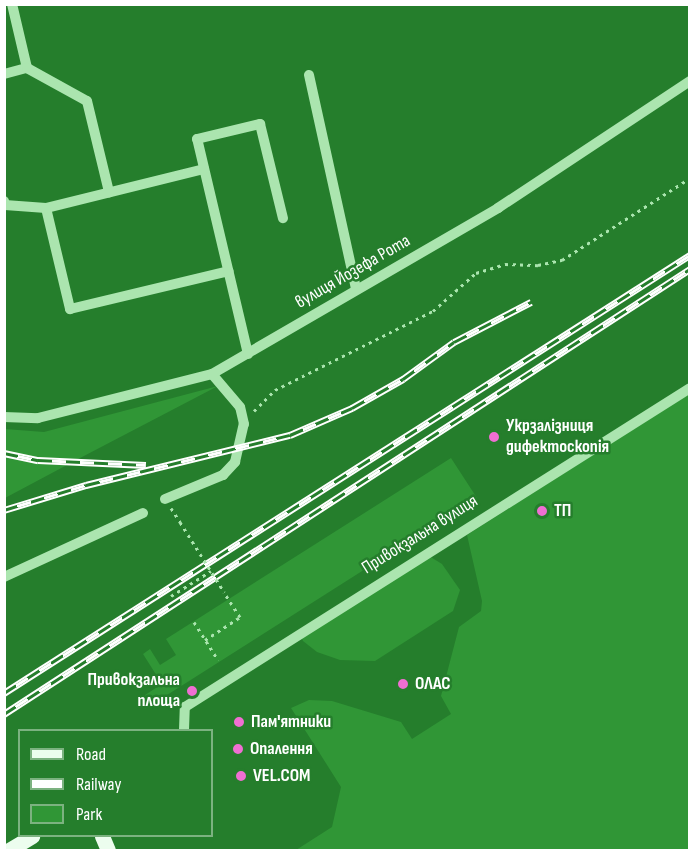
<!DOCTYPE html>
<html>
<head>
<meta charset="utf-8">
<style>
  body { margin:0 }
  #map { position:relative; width:694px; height:855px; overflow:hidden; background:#257e2c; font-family:"Sofia Sans Condensed",sans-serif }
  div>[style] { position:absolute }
  .green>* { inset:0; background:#309636 }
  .path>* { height:3px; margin-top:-1.5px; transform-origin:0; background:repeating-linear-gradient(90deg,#abe5af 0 3px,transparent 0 7.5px) }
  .minor>* { height:10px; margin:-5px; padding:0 5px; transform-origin:5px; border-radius:5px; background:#abe5af }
  .major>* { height:15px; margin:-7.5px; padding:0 7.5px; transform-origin:7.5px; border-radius:7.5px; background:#ecfdee }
  .rail>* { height:7px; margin-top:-3.5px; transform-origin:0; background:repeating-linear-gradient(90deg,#257e2c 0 14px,#fff 0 28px); box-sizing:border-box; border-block:2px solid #fff }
  .path-bridge>* { height:3px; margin-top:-1.5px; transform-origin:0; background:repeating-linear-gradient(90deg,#abe5af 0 3px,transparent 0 7.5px) }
  .dots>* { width:16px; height:16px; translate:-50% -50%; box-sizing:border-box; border:3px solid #257e2c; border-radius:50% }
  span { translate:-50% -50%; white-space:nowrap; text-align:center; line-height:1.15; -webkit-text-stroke:5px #257e2c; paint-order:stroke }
  .street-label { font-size:18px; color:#fff }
  .poi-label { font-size:18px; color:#fff; font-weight:700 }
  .left { translate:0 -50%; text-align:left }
  .right { translate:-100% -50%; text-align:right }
  .frame { position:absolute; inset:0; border:6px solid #fff; pointer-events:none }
  .legend { position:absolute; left:18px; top:729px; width:195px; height:108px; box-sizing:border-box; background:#257e2c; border:2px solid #7cb280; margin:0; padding:8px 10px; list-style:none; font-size:18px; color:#fff }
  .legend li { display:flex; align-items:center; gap:12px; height:30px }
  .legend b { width:30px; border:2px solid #7cb280 }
</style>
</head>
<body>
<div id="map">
  <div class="green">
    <div style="clip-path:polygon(218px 386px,82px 457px,5px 498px,5px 429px,44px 432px)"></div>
    <div style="clip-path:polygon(689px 394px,689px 850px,296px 850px,332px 827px,341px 787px,291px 708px,309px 700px,332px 701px,401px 722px,412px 739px,451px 714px,441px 696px,459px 627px,481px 611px,482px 601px,467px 535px)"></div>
    <div style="clip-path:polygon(451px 458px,477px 498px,145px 709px,139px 699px,162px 684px,143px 654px,150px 649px,160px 665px,176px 655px,166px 639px)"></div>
    <div style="clip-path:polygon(429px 556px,442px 564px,460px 590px,453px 611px,375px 661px,340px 660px,317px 652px,303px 641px,300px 634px)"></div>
  </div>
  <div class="path">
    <div style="left:254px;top:411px;width:30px;rotate:-45deg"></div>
    <div style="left:275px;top:390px;width:177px;rotate:-26.6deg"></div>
    <div style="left:433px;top:311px;width:57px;rotate:-41.5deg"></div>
    <div style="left:476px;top:273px;width:30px;rotate:-17deg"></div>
    <div style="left:505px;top:264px;width:33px;rotate:2deg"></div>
    <div style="left:538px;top:265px;width:25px;rotate:-12deg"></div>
    <div style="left:562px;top:260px;width:152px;rotate:-32.6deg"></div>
    <div style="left:171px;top:508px;width:17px;rotate:57deg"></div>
    <div style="left:171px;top:596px;width:47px;rotate:-32deg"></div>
    <div style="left:194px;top:622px;width:45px;rotate:57.7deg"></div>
    <div style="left:205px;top:640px;width:42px;rotate:-33.3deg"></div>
    <div style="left:240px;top:617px;width:30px;rotate:-123deg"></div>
  </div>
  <div class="minor">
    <div style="left:12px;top:4px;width:66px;rotate:76.8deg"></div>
    <div style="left:4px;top:74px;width:24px;rotate:-15deg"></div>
    <div style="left:27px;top:68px;width:68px;rotate:28.8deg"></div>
    <div style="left:87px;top:101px;width:94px;rotate:76.4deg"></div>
    <div style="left:309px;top:75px;width:218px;rotate:77.6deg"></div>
    <div style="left:204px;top:169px;width:163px;rotate:166.1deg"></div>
    <div style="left:46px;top:208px;width:104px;rotate:76.6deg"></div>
    <div style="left:70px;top:309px;width:163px;rotate:-13.4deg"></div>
    <div style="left:4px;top:201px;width:4px;rotate:76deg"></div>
    <div style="left:5px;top:205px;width:41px;rotate:4.2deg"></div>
    <div style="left:248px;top:354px;width:221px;rotate:-103.3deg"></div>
    <div style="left:197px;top:139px;width:65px;rotate:-13.4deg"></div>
    <div style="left:260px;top:124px;width:97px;rotate:76.3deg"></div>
    <div style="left:4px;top:417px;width:34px;rotate:2deg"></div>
    <div style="left:38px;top:418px;width:179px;rotate:-14.2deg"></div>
    <div style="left:212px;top:374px;width:331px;rotate:-30.1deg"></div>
    <div style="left:498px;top:208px;width:230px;rotate:-33.5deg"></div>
    <div style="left:165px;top:499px;width:63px;rotate:-22.5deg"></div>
    <div style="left:223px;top:475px;width:18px;rotate:-47deg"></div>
    <div style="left:235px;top:462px;width:39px;rotate:-77deg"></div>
    <div style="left:244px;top:424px;width:17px;rotate:-103deg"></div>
    <div style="left:240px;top:407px;width:43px;rotate:-130.3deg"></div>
    <div style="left:4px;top:577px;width:153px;rotate:-24.7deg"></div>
    <div style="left:184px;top:730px;width:23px;rotate:-88deg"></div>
    <div style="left:185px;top:707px;width:597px;rotate:-32.28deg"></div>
  </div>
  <div class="major">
    <div style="left:102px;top:836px;width:15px;rotate:67deg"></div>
    <div style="left:9px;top:850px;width:27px;rotate:-31deg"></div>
  </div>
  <div class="rail">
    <div style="left:4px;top:453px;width:35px;rotate:12deg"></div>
    <div style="left:38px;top:460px;width:108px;rotate:2.7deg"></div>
    <div style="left:4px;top:510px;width:86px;rotate:-17deg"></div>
    <div style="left:86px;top:485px;width:210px;rotate:-13.8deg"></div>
    <div style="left:290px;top:435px;width:68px;rotate:-23.5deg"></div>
    <div style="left:352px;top:408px;width:59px;rotate:-29.6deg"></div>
    <div style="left:403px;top:379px;width:63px;rotate:-36deg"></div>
    <div style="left:454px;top:342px;width:87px;rotate:-27.5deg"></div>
    <div style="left:4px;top:693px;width:814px;rotate:-32.56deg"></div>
    <div style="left:4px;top:714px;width:818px;rotate:-32.97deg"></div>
  </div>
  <div class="path-bridge">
    <div style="left:180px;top:522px;width:83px;rotate:57.8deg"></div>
  </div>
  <div class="dots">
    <div style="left:494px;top:437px;background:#ef6fd2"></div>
    <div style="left:542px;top:511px;background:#ef6fd2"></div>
    <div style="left:403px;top:684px;background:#ef6fd2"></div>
    <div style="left:192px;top:691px;background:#ef6fd2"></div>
    <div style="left:239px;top:722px;background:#ef6fd2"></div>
    <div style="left:238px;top:749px;background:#ef6fd2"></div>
    <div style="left:241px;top:776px;background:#ef6fd2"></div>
  </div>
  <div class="street-label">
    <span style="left:353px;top:272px;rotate:-30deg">вулиця Йозефа Рота</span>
    <span style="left:420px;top:535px;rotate:-32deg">Привокзальна вулиця</span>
  </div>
  <div class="poi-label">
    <span class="left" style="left:506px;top:437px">Укрзалізниця<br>дифектоскопія</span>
    <span class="left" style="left:554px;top:511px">ТП</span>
    <span class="right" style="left:180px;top:691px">Привокзальна<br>площа</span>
    <span class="left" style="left:415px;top:684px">ОЛАС</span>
    <span class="left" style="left:251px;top:722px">Пам'ятники</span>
    <span class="left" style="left:250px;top:749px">Опалення</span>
    <span class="left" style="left:253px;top:776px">VEL.COM</span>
  </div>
  <div class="frame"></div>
  <ul class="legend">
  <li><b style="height:8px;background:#ecfdee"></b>Road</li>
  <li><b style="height:8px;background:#fff"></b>Railway</li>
  <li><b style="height:16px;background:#309636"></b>Park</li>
  </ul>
</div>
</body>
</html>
